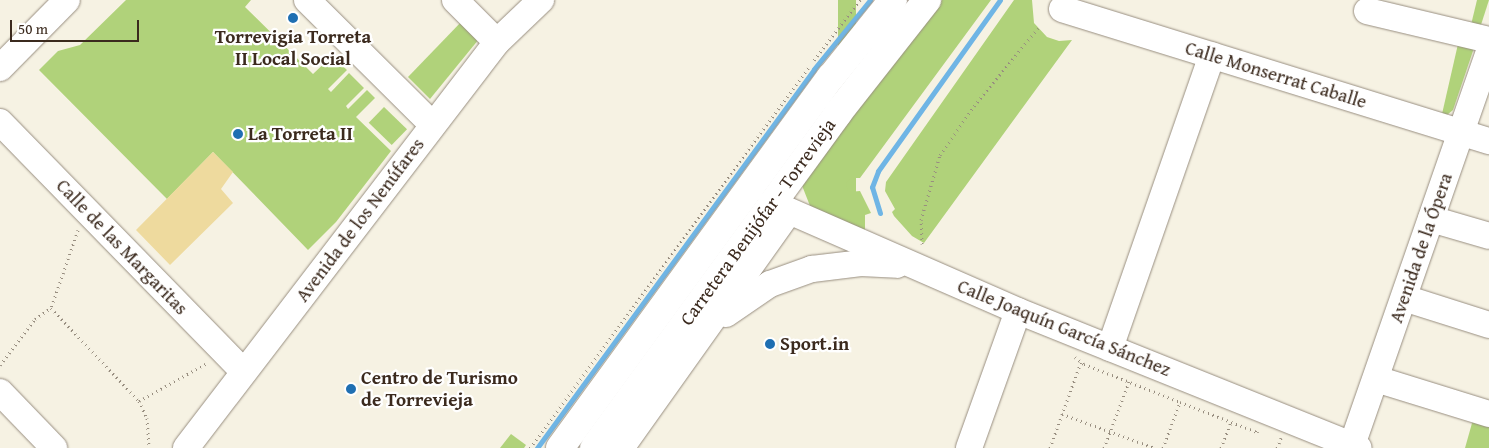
<!DOCTYPE html>
<html>
<head>
<meta charset="utf-8">
<style>
  body { margin:0 }
  #map { position:relative; width:1489px; height:448px; overflow:hidden; background:#f6f2e3; font-family:"Gentium Book Plus",serif }
  div>[style] { position:absolute }
  .green>* { inset:0; background:#b0d27a; transform-origin:0 0 }
  .sand>* { inset:0; background:#eeda9e }
  .stream>* { height:5px; margin:-2.5px; padding:0 2.5px; transform-origin:2.5px; border-radius:2.5px; background:#6fb5e5 }
  .path>* { height:3px; margin-top:-1.5px; transform-origin:0; background:repeating-linear-gradient(90deg,#988e80 0 1px,transparent 0 5px) }
  .roads { filter:drop-shadow(0 0 1px #988e80) drop-shadow(0 0 1px #988e80) }
  .minor>* { height:26px; margin:-13px; padding:0 13px; transform-origin:13px; border-radius:13px; background:#fff }
  .major>* { height:28px; margin:-14px; padding:0 14px; transform-origin:14px; border-radius:14px; background:#fff }
  .dots>* { width:14px; height:14px; translate:-50% -50%; box-sizing:border-box; border:2px solid #fff; border-radius:50% }
  span { translate:-50% -50%; white-space:nowrap; text-align:center; line-height:1.15; -webkit-text-stroke:4.5px #fff; paint-order:stroke }
  .poi-label { font-size:19px; color:#3b2a1e; font-weight:700 }
  .left { translate:0 -50%; text-align:left }
  .street-label { font-size:19px; color:#3b2a1e }
  .scale { position:absolute; left:10px; top:20px; width:129px; height:22px; box-sizing:border-box; border:2px solid #3b2a1e; border-top:0; padding-left:6px; font-size:15px; line-height:18px; white-space:nowrap; color:#3b2a1e; -webkit-text-stroke:4px #fff; paint-order:stroke }
</style>
</head>
<body>
<div id="map">
  <div class="green">
    <div style="clip-path:polygon(126px 0,251px 0,245px 7px,313px 74px,332px 56px,347px 70px,328px 89px,331px 92px,349px 73px,364px 88px,346px 106px,348px 109px,367px 90px,375px 98px,356px 117px,391px 151px,336px 222px,308px 250px,213px 152px,167px 199px,39px 70px,58px 51px,80px 45px)"></div>
    <div style="left:838px;top:0;width:18px;height:221px"></div>
    <div style="clip-path:polygon(942px 0,991px 0,860px 178px,851px 178px,846px 183px,848px 192px,860px 191px,871px 213px,865px 215px,865px 230px,812px 211px,801px 183px)"></div>
    <div style="clip-path:polygon(1014px 0,1032px 0,1034px 23px,1047px 37px,1059px 41px,1072px 40px,924px 243px,912px 236px,894px 216px,892px 212px,895px 209px,885px 191px,886px 182px)"></div>
    <div style="clip-path:polygon(1477px 0,1489px 0,1479px 31px,1470px 29px)"></div>
    <div style="clip-path:polygon(463px 20px,479px 39px,430px 99px,408px 77px)"></div>
    <div style="clip-path:polygon(1458px 44px,1474px 48px,1453px 110px,1447px 115px,1442px 114px)"></div>
    <div style="left:384px;top:107px;width:32px;height:22px;rotate:44deg"></div>
    <div style="clip-path:polygon(1474px 416px,1489px 420px,1489px 448px,1465px 448px)"></div>
    <div style="clip-path:polygon(511px 434px,526px 445px,524px 448px,500px 448px)"></div>
  </div>
  <div class="sand">
    <div style="clip-path:polygon(213px 152px,233px 172px,221px 189px,233px 203px,170px 265px,136px 230px)"></div>
  </div>
  <div class="stream">
    <div style="left:880px;top:213px;width:27px;rotate:-107deg"></div>
    <div style="left:872px;top:187px;width:17px;rotate:-69deg"></div>
    <div style="left:878px;top:171px;width:210px;rotate:-54.5deg"></div>
    <div style="left:537px;top:448px;width:469px;rotate:-53.8deg"></div>
    <div style="left:814px;top:69px;width:89px;rotate:-50.9deg"></div>
  </div>
  <div class="path">
    <div style="left:814px;top:60px;width:76px;rotate:-52.5deg"></div>
    <div style="left:78px;top:230px;width:83px;rotate:109.1deg"></div>
    <div style="left:51px;top:308px;width:128px;rotate:46.6deg"></div>
    <div style="left:139px;top:401px;width:19px;rotate:65deg"></div>
    <div style="left:147px;top:418px;width:30px;rotate:86deg"></div>
    <div style="left:922px;top:244px;width:24px;rotate:-92deg"></div>
    <div style="left:921px;top:220px;width:68px;rotate:-73.7deg"></div>
    <div style="left:940px;top:155px;width:60px;rotate:-55.2deg"></div>
    <div style="left:974px;top:106px;width:102px;rotate:-50.6deg"></div>
    <div style="left:1075px;top:357px;width:11px;rotate:38deg"></div>
    <div style="left:1084px;top:364px;width:103px;rotate:21.6deg"></div>
    <div style="left:0;top:365px;width:58px;rotate:-52.7deg"></div>
    <div style="left:35px;top:319px;width:19px;rotate:-35deg"></div>
    <div style="left:139px;top:401px;width:78px;rotate:-29.2deg"></div>
    <div style="left:1062px;top:414px;width:99px;rotate:20.1deg"></div>
    <div style="left:530px;top:448px;width:474px;rotate:-53.8deg"></div>
    <div style="left:1050px;top:448px;width:91px;rotate:-70.2deg"></div>
    <div style="left:1104px;top:448px;width:71px;rotate:-69.3deg"></div>
    <div style="left:1163px;top:448px;width:49px;rotate:-69.7deg"></div>
    <div style="left:1180px;top:402px;width:83px;rotate:21.3deg"></div>
    <div style="left:1257px;top:432px;width:2px;rotate:-63deg"></div>
    <div style="left:1221px;top:448px;width:28px;rotate:-69deg"></div>
    <div style="left:1277px;top:448px;width:11px;rotate:-68deg"></div>
  </div>
  <div class="roads">
    <div class="minor">
      <div style="left:307px;top:0;width:177px;rotate:44.8deg"></div>
      <div style="left:455px;top:0;width:59px;rotate:45deg"></div>
      <div style="left:1062px;top:9px;width:447px;rotate:17.2deg"></div>
      <div style="left:1367px;top:11px;width:125px;rotate:13.4deg"></div>
      <div style="left:0;top:68px;width:95px;rotate:-45.4deg"></div>
      <div style="left:0;top:122px;width:349px;rotate:45.7deg"></div>
      <div style="left:771px;top:203px;width:270px;rotate:23.6deg"></div>
      <div style="left:1018px;top:311px;width:367px;rotate:21.9deg"></div>
      <div style="left:1431px;top:219px;width:60px;rotate:16.3deg"></div>
      <div style="left:1404px;top:298px;width:89px;rotate:17.6deg"></div>
      <div style="left:726px;top:314px;width:53px;rotate:-34.3deg"></div>
      <div style="left:770px;top:284px;width:45px;rotate:-19.7deg"></div>
      <div style="left:812px;top:269px;width:49px;rotate:-7deg"></div>
      <div style="left:861px;top:263px;width:36px;rotate:3deg"></div>
      <div style="left:1110px;top:348px;width:310px;rotate:-70.8deg"></div>
      <div style="left:1376px;top:379px;width:118px;rotate:17.2deg"></div>
      <div style="left:0;top:392px;width:78px;rotate:46deg"></div>
      <div style="left:186px;top:448px;width:511px;rotate:-52.55deg"></div>
      <div style="left:497px;top:42px;width:61px;rotate:-43.7deg"></div>
      <div style="left:621px;top:448px;width:290px;rotate:-54.6deg"></div>
      <div style="left:969px;top:448px;width:145px;rotate:-70.3deg"></div>
      <div style="left:1351px;top:448px;width:420px;rotate:-70.8deg"></div>
    </div>
    <div class="major">
      <div style="left:560px;top:448px;width:459px;rotate:-53.9deg"></div>
      <div style="left:831px;top:77px;width:99px;rotate:-51.2deg"></div>
      <div style="left:594px;top:448px;width:414px;rotate:-53.9deg"></div>
      <div style="left:838px;top:113px;width:144px;rotate:-51.8deg"></div>
    </div>
  </div>
  <div class="dots">
    <div style="left:293px;top:18px;background:#1f6fb2"></div>
    <div style="left:238px;top:134px;background:#1f6fb2"></div>
    <div style="left:770px;top:344px;background:#1f6fb2"></div>
    <div style="left:351px;top:389px;background:#1f6fb2"></div>
  </div>
  <div class="poi-label">
    <span style="left:293px;top:48px">Torrevigia Torreta<br>II Local Social</span>
    <span class="left" style="left:248px;top:134px">La Torreta II</span>
    <span class="left" style="left:780px;top:344px">Sport.in</span>
    <span class="left" style="left:361px;top:389px">Centro de Turismo<br>de Torrevieja</span>
  </div>
  <div class="street-label">
    <span style="left:1276px;top:75px;rotate:17deg">Calle Monserrat Caballe</span>
    <span style="left:360px;top:220px;rotate:-53deg">Avenida de los Nenúfares</span>
    <span style="left:758px;top:222px;rotate:-54deg">Carretera Benijófar - Torrevieja</span>
    <span style="left:122px;top:247px;rotate:46deg">Calle de las Margaritas</span>
    <span style="left:1421px;top:248px;rotate:-71deg">Avenida de la Ópera</span>
    <span style="left:1064px;top:328px;rotate:22deg">Calle Joaquín García Sánchez</span>
  </div>
  <div class="scale">50 m</div>
</div>
</body>
</html>
